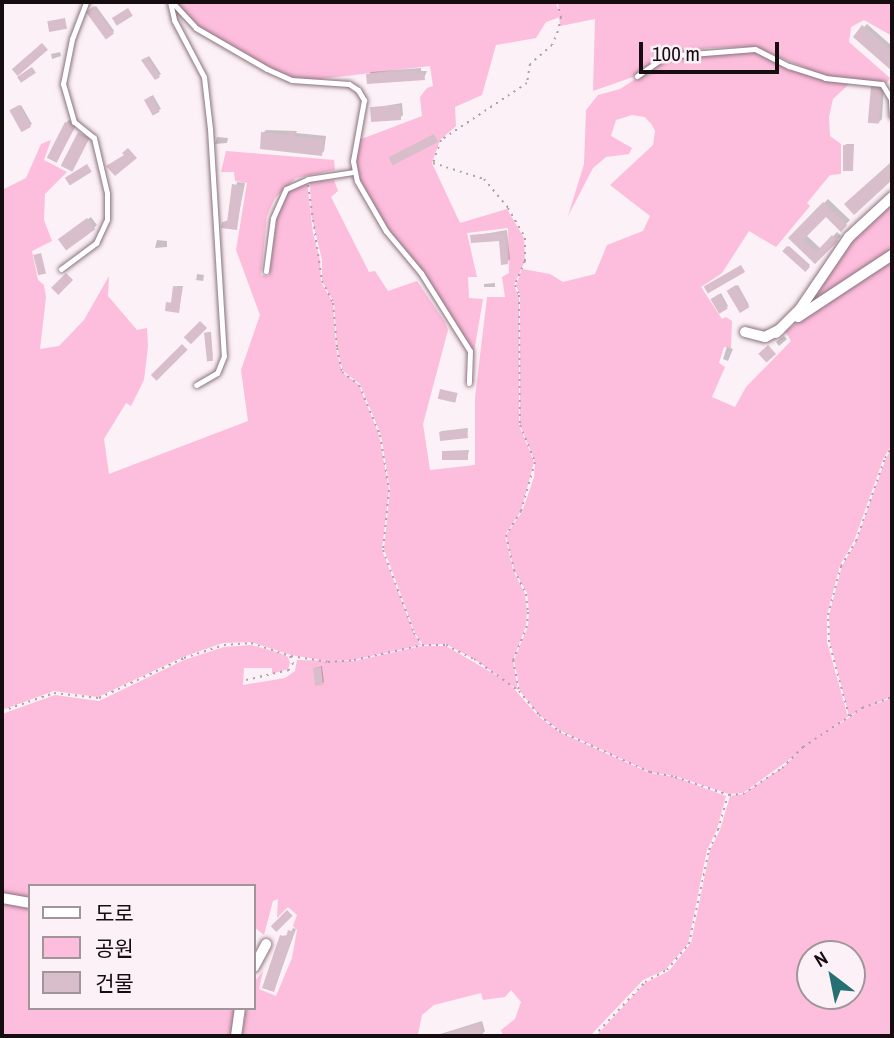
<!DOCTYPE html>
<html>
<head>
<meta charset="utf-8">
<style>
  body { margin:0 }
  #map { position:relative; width:894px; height:1038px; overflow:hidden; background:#fcf1f6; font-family:"Archivo Narrow","Noto Sans KR",sans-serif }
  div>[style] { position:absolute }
  .green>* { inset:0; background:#fdbddc }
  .shadow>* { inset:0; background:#0003; transform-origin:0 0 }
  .building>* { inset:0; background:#d8bdca; transform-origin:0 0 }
  .path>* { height:2px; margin-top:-1px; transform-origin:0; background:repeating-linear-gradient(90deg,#aca2a7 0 2px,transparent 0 7px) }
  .roads { filter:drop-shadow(0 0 2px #8a717d) drop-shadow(0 0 2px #8a717d) }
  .service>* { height:5px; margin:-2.5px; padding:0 2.5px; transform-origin:2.5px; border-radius:2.5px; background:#fff }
  .minor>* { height:10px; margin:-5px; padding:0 5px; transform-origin:5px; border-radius:5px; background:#fff }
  span { translate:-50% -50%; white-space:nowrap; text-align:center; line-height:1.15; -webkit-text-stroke:6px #fcf1f6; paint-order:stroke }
  .frame { position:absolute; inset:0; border:4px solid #160d11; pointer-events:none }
  .legend { position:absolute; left:28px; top:884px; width:228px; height:126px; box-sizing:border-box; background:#fcf1f6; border:2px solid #a0969a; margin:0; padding:9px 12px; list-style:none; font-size:21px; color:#160d11 }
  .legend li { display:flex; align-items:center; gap:14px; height:35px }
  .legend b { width:35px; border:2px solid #a0969a }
  .north { position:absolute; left:796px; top:940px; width:70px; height:70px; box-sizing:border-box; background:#fcf1f6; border:2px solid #a0969a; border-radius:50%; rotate:328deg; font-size:19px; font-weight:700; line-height:28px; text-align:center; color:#160d11 }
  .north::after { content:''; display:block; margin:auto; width:24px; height:32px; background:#257073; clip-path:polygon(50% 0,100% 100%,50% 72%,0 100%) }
  .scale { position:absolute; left:639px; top:42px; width:140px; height:32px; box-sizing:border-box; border:4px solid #160d11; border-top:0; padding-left:9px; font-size:21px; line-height:24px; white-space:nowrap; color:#160d11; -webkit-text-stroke:5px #fcf1f6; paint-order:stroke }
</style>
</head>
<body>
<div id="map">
  <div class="green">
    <div style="clip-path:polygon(174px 2px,556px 2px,560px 17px,546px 22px,536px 38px,496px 45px,482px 95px,455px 107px,456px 126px,440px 140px,432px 163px,460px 223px,507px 209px,524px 238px,525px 261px,514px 285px,519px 297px,519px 425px,534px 462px,521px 511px,505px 535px,513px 570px,525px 594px,527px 612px,526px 626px,513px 660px,518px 690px,474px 659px,446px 644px,423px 645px,415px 633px,384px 549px,390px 490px,381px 435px,360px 384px,343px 371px,337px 348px,334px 303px,322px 281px,322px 260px,311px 214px,310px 182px,334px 180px,338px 191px,331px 197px,369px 272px,375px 271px,388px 291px,417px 281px,445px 322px,448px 330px,423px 424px,430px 470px,475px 465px,475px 398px,487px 297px,505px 297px,502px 277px,509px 273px,508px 228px,467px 233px,477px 277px,468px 277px,469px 298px,483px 299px,473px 358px,423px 273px,395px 242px,358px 180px,355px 161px,359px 140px,422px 116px,420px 97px,427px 88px,433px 86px,430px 66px,304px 81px,292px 79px,268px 68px,197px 27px)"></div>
    <div style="clip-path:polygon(558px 2px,892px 2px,892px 36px,864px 20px,851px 27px,849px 42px,890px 78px,887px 83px,825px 76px,755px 47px,709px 48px,665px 54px,633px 77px,593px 91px,595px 19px,560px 26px)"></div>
    <div style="clip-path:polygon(755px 52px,789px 68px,827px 81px,849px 84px,833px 99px,829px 117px,830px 136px,841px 144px,841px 174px,830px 175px,807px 203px,810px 206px,776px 247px,749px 231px,722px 273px,701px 287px,722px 319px,726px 317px,732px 321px,731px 348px,724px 347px,719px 363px,725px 367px,712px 397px,735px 407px,746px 387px,791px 341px,785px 331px,892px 259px,892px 445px,884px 457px,854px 541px,840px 565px,827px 615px,827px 642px,848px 717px,743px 793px,729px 794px,675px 776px,650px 772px,559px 730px,539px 715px,520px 691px,514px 660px,528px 626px,529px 612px,527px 593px,514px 570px,506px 535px,522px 512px,534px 477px,535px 462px,520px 425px,520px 295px,516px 285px,522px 269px,550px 274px,563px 282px,595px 274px,607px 245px,643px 231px,650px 216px,610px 185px,653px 145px,655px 131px,652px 125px,645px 117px,632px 115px,616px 120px,611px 136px,632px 148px,629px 154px,606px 157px,593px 168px,568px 216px,584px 164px,586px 110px,598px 95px,620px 89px,668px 58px)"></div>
    <div style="clip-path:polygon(51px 140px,44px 160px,67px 172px,45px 194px,44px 220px,52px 241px,32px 251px,38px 280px,44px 285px,46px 297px,40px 349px,59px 346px,84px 320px,109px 276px,108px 296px,137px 330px,147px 328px,148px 346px,144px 380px,131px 406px,126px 403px,104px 439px,109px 474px,248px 421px,241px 370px,260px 315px,236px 250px,247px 183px,235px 181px,234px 172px,221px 172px,226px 151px,334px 160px,335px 170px,296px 178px,275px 198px,267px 216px,261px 275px,269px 276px,277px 216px,282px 201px,289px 191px,307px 182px,313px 233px,320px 260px,321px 282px,333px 303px,336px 348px,342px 372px,359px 385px,379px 435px,389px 490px,382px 550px,414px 633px,421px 645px,353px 660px,328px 661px,291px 655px,251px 642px,223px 643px,183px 657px,98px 697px,54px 691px,2px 710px,2px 190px,26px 178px,41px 144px)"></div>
    <div style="clip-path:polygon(892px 199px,892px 252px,804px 308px,844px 246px)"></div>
    <div style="clip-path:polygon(892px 448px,892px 696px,849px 716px,830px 642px,829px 615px,842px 566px,856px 542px,886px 458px)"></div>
    <div style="clip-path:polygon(251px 645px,280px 653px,288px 657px,290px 663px,288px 669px,272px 674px,272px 668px,244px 668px,243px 685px,285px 678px,295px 671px,297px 660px,354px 661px,422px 646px,446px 646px,508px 682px,538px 716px,559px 732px,650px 773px,675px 777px,726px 796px,717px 829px,707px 850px,688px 944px,665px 970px,643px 980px,590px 1036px,503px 1036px,501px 1030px,515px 1019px,521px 1002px,511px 990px,505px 997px,483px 1000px,481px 993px,434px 1005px,422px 1015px,418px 1034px,242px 1036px,246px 1008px,254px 1008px,254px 982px,263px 971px,259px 989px,276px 996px,292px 958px,297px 930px,293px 926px,297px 915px,288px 907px,277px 918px,278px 899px,273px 901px,264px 935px,254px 927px,254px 886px,30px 886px,30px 900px,2px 895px,2px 714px,55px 695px,99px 701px,184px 660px,224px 647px)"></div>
    <div style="clip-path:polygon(evenodd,892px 698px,892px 1036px,596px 1036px,645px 983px,669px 971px,691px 943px,710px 850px,720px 830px,730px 796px,743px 794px,782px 768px,803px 748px,862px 709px,892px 698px,810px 954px,852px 954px,852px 996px,810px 996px,810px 954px)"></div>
    <div style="clip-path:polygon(2px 901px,30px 906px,30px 1008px,237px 1008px,233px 1036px,2px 1036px)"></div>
  </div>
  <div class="shadow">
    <div style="left:96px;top:6px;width:31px;height:10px;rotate:54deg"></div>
    <div style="clip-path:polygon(867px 24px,892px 46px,892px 68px,855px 37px)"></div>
    <div style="clip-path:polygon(60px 52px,61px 56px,52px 59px,51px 54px)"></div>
    <div style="clip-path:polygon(149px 56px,161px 74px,155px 78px,144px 60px)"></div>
    <div style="clip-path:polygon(421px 68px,421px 71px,427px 71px,424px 78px,368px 75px,371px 72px)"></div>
    <div style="clip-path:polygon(875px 84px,884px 84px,882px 119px,879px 122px,872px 87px)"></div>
    <div style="clip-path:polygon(153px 95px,161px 109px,154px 113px,148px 98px)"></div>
    <div style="clip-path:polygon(402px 103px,403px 115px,400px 118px,372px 108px)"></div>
    <div style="clip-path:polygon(21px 105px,32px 124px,22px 130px,13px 109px)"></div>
    <div style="clip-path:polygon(69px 120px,77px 124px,56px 160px,66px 123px)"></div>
    <div style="clip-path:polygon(266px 130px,297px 131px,296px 133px,326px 136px,324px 151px,321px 154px,263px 133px)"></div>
    <div style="clip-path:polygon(217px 137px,228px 138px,227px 143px,215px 144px)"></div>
    <div style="clip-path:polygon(846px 144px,854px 144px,853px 169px,845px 146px)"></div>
    <div style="clip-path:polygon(237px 182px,245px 183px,236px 228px,223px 222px,229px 220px)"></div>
    <div style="clip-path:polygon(828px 199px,850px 220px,841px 229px,826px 215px,806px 235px,821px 249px,837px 232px,841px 236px,815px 262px,791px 238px)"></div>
    <div style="clip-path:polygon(91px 217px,97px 225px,94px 228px,64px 237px)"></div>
    <div style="clip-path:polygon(507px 230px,510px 259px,507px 262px,501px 239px,472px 236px)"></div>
    <div style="clip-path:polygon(157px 240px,167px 241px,167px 247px,155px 248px)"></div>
    <div style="left:789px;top:246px;width:28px;height:6px;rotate:42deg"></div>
    <div style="left:197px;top:274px;width:7px;height:6px;rotate:8deg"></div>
    <div style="clip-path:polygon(495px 283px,495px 287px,484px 287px,484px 284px)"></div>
    <div style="clip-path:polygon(738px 285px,749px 305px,748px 306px,730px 289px)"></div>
    <div style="clip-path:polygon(177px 286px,183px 286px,179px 311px,168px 303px,173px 302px)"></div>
    <div style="clip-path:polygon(721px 293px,728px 306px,727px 307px,714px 298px)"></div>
    <div style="clip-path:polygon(208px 332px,211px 332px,213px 359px,206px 334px)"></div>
    <div style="clip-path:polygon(784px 336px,787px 339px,779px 346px,776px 342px)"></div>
    <div style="clip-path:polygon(727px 347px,733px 349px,728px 361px,723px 359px)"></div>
    <div style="clip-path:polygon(468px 428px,467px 436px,440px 432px,442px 431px)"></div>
    <div style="clip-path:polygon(469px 450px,467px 459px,444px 453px,445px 451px)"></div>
    <div style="clip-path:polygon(322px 666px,324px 682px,323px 683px,315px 668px)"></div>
    <div style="clip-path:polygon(293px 928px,296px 929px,274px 990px,281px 936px,289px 935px)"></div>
    <div style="clip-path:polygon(482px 1021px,485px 1031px,482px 1034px,434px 1036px)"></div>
  </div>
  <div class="building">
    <div style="left:94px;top:6px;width:34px;height:10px;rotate:54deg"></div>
    <div style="left:128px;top:8px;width:9px;height:19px;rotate:58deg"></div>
    <div style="left:65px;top:18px;width:11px;height:18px;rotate:80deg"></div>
    <div style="clip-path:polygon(862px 25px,892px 51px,892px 71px,853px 37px)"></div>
    <div style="left:42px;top:43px;width:9px;height:40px;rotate:49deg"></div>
    <div style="clip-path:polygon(147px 57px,160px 77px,155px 80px,141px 60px)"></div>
    <div style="left:32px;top:67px;width:7px;height:18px;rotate:56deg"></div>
    <div style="clip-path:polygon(418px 70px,419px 73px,424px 73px,425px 80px,367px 84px,366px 74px)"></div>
    <div style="left:871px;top:86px;width:11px;height:37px;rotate:5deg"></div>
    <div style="left:151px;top:96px;width:18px;height:8px;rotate:61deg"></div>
    <div style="left:19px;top:105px;width:25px;height:11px;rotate:61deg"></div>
    <div style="left:400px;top:105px;width:15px;height:30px;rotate:86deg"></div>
    <div style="left:65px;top:122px;width:11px;height:40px;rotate:27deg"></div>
    <div style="left:78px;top:132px;width:13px;height:38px;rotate:27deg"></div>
    <div style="clip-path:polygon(261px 132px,289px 135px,289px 132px,295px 133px,294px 136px,324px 139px,322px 156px,260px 149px)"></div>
    <div style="left:434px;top:134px;width:9px;height:51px;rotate:63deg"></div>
    <div style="left:843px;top:145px;width:10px;height:26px"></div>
    <div style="clip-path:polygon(128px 148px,137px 158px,115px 176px,106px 166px,124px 155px,122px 153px)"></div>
    <div style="clip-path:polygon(890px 163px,892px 180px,854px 215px,844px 204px)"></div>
    <div style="left:87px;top:164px;width:9px;height:26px;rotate:58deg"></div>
    <div style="clip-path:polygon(232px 184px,243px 186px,237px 230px,221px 228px,222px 222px,227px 222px)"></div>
    <div style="clip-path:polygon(823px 202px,847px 225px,841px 232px,826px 217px,803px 240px,816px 252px,832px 235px,838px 241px,815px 264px,788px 238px)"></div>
    <div style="left:87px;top:218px;width:14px;height:36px;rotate:54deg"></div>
    <div style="clip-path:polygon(505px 232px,508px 264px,501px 265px,499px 241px,471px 243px,470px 235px)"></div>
    <div style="left:787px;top:246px;width:31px;height:7px;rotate:42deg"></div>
    <div style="left:41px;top:253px;width:21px;height:8px;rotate:76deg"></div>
    <div style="left:741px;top:265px;width:8px;height:43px;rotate:60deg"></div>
    <div style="left:66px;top:273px;width:10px;height:21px;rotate:45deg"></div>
    <div style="left:736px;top:285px;width:26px;height:11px;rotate:59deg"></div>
    <div style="clip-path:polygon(173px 286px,182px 287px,179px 313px,165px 311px,166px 302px,171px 303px)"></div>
    <div style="left:719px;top:294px;width:17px;height:10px;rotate:59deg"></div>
    <div style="left:200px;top:321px;width:10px;height:23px;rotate:45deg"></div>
    <div style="left:210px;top:332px;width:29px;height:6px;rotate:84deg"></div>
    <div style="left:182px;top:344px;width:8px;height:44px;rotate:45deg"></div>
    <div style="left:768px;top:345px;width:12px;height:13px;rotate:48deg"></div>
    <div style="left:440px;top:389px;width:18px;height:10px;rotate:13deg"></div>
    <div style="left:467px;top:429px;width:9px;height:28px;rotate:84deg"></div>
    <div style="left:468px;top:451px;width:9px;height:26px;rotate:90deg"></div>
    <div style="left:321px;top:667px;width:18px;height:8px;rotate:84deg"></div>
    <div style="left:287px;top:910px;width:8px;height:23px;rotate:45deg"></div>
    <div style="clip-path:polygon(288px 930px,294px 932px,274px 992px,262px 988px,280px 935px,286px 937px)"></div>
    <div style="clip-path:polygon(480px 1023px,483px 1035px,437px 1036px)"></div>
  </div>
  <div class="path">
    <div style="left:557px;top:2px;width:16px;rotate:75deg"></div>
    <div style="left:561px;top:17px;width:14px;rotate:102deg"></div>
    <div style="left:558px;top:31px;width:15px;rotate:113deg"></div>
    <div style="left:552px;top:45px;width:29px;rotate:139deg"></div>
    <div style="left:530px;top:64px;width:19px;rotate:99deg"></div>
    <div style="left:527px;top:83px;width:103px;rotate:146.5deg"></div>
    <div style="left:441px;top:140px;width:24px;rotate:109deg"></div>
    <div style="left:433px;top:163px;width:53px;rotate:17.4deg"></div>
    <div style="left:484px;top:179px;width:38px;rotate:50deg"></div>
    <div style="left:508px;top:208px;width:34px;rotate:60deg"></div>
    <div style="left:525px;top:238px;width:23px;rotate:90deg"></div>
    <div style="left:525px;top:261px;width:26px;rotate:113deg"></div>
    <div style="left:515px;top:285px;width:11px;rotate:68deg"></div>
    <div style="left:519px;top:295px;width:130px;rotate:89.6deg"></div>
    <div style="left:520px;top:425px;width:40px;rotate:68deg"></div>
    <div style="left:535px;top:462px;width:51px;rotate:105.9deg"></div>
    <div style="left:521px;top:511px;width:28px;rotate:122deg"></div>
    <div style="left:506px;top:535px;width:36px;rotate:77deg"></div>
    <div style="left:514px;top:570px;width:27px;rotate:63deg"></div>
    <div style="left:526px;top:594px;width:18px;rotate:84deg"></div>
    <div style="left:528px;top:612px;width:14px;rotate:94deg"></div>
    <div style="left:527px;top:626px;width:37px;rotate:112deg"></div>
    <div style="left:513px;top:660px;width:32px;rotate:79deg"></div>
    <div style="left:519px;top:691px;width:31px;rotate:50deg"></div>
    <div style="left:539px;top:715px;width:26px;rotate:39deg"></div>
    <div style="left:559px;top:731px;width:100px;rotate:24.3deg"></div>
    <div style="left:650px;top:772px;width:25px;rotate:11deg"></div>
    <div style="left:675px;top:777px;width:57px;rotate:18.4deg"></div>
    <div style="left:729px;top:795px;width:14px;rotate:-4deg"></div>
    <div style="left:743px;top:794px;width:47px;rotate:-33.7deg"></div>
    <div style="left:782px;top:768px;width:30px;rotate:-45deg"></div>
    <div style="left:803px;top:747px;width:71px;rotate:-33.5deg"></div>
    <div style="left:862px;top:708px;width:32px;rotate:-20deg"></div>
    <div style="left:308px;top:185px;width:97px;rotate:81.7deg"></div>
    <div style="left:322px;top:281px;width:25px;rotate:63deg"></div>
    <div style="left:333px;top:303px;width:45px;rotate:84.9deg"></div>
    <div style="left:337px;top:348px;width:25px;rotate:78deg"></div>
    <div style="left:342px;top:372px;width:21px;rotate:37deg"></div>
    <div style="left:359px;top:385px;width:54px;rotate:67.2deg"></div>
    <div style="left:380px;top:435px;width:56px;rotate:80.7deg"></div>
    <div style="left:389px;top:490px;width:60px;rotate:95.7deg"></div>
    <div style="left:383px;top:550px;width:89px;rotate:69.5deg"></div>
    <div style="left:414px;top:633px;width:14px;rotate:56deg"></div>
    <div style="left:291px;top:656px;width:37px;rotate:9deg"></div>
    <div style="left:328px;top:662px;width:26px;rotate:-4deg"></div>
    <div style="left:354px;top:660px;width:70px;rotate:-12.4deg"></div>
    <div style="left:422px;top:645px;width:24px"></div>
    <div style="left:446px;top:645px;width:31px;rotate:27deg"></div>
    <div style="left:474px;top:659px;width:55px;rotate:35.4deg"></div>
    <div style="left:2px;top:711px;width:55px;rotate:-19.1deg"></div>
    <div style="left:54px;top:693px;width:45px;rotate:6.3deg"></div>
    <div style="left:99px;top:698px;width:94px;rotate:-25.2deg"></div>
    <div style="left:184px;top:658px;width:42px;rotate:-18deg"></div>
    <div style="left:224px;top:645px;width:27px;rotate:-4deg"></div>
    <div style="left:251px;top:643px;width:41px;rotate:18.4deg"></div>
    <div style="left:290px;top:656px;width:8px;rotate:67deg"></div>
    <div style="left:293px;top:663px;width:8px;rotate:120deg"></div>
    <div style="left:289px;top:670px;width:44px;rotate:166.9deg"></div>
    <div style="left:849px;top:716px;width:77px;rotate:-105.1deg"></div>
    <div style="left:829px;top:642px;width:27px;rotate:-92deg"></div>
    <div style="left:828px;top:615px;width:51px;rotate:-75.1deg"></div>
    <div style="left:841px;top:566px;width:29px;rotate:-59deg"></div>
    <div style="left:856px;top:541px;width:88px;rotate:-70.7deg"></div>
    <div style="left:885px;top:458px;width:13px;rotate:-58deg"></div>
    <div style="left:594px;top:1036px;width:74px;rotate:-46.6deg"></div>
    <div style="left:645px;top:982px;width:25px;rotate:-29deg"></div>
    <div style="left:667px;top:970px;width:34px;rotate:-50deg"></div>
    <div style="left:689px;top:944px;width:96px;rotate:-78deg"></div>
    <div style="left:709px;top:850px;width:22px;rotate:-66deg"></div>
    <div style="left:718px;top:830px;width:35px;rotate:-74deg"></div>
  </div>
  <div class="roads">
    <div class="service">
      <div style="left:170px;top:2px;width:18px;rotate:77deg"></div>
      <div style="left:174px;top:20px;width:64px;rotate:62.2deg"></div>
      <div style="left:204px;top:77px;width:52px;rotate:83.4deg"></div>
      <div style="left:210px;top:129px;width:227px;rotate:86.5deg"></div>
      <div style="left:224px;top:356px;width:18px;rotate:112deg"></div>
      <div style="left:217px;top:373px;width:24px;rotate:150deg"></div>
      <div style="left:172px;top:2px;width:35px;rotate:47deg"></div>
      <div style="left:196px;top:28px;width:82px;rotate:30deg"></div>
      <div style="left:267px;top:69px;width:27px;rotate:24deg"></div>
      <div style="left:292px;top:80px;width:57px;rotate:4deg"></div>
      <div style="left:349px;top:84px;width:11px;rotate:34deg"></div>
      <div style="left:358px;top:90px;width:12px;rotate:59deg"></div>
      <div style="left:364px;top:100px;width:62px;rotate:100.2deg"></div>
      <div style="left:353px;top:161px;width:20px;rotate:79deg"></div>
      <div style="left:357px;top:181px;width:58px;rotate:59.9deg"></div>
      <div style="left:386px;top:231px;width:55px;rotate:50.2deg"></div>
      <div style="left:421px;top:273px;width:92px;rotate:57.9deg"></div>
      <div style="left:470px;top:351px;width:32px;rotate:92deg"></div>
      <div style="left:637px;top:76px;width:35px;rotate:-35deg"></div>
      <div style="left:666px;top:56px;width:89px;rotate:-4.5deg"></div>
      <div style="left:755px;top:49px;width:38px;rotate:27deg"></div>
      <div style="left:789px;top:66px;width:38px;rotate:18deg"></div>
      <div style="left:825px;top:78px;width:57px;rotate:6deg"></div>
      <div style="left:882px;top:84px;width:17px;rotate:59deg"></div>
      <div style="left:891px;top:99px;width:17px;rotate:87deg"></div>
      <div style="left:61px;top:269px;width:44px;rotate:-36.6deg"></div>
      <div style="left:96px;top:243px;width:26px;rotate:-65deg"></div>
      <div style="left:107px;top:219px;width:26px;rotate:-90deg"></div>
      <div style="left:107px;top:193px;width:57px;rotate:-103.3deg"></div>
      <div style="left:94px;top:138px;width:26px;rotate:-141deg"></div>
      <div style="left:74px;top:122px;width:40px;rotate:-106deg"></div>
      <div style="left:63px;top:84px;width:46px;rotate:-78.7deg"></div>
      <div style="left:72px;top:39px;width:40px;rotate:-69deg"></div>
      <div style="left:266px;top:271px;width:53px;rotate:-82.5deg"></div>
      <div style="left:273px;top:218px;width:32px;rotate:-66deg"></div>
      <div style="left:286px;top:189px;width:24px;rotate:-24deg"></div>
      <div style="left:308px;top:179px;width:47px;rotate:-8.7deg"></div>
    </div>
    <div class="minor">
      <div style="left:798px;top:317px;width:113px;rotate:-33.4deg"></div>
      <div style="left:745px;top:332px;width:21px;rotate:14deg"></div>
      <div style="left:765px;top:337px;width:16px;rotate:-27deg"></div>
      <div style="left:776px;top:333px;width:34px;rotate:-45deg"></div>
      <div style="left:800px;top:309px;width:87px;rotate:-55.8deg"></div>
      <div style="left:849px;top:237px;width:59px;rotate:-42.9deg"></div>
      <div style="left:2px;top:898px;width:28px;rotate:10deg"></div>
      <div style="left:254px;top:967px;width:26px;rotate:-62deg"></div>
      <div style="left:236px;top:1036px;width:28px;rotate:-82deg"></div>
    </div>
  </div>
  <div class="frame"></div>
  <ul class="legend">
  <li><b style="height:9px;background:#fff"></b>도로</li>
  <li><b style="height:19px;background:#fdbddc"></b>공원</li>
  <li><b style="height:19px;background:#d8bdca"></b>건물</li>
  </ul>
  <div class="north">N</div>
  <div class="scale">100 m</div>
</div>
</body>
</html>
